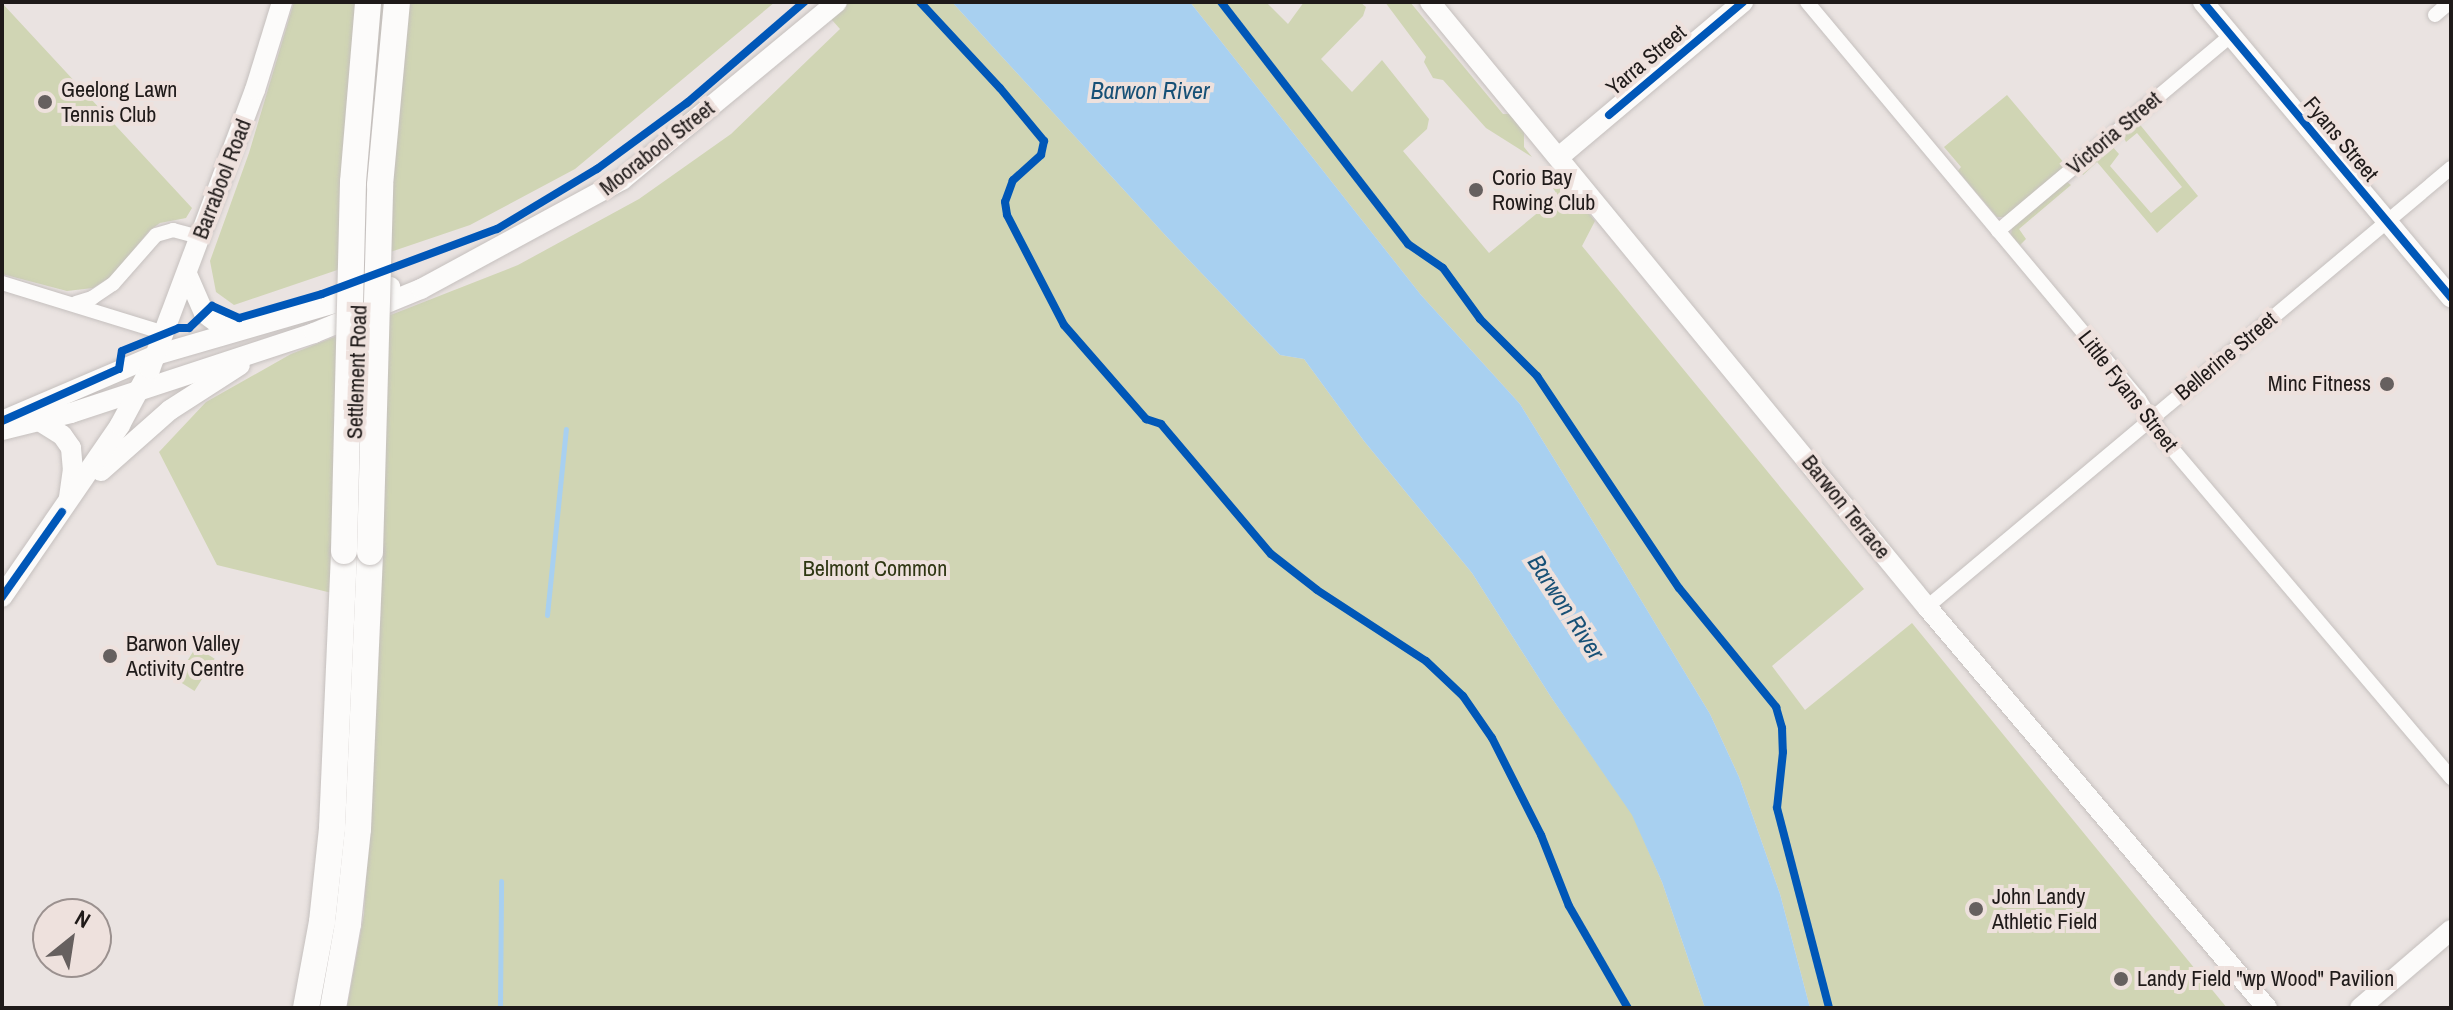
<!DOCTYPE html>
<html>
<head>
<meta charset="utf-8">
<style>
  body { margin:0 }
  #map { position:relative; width:2453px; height:1010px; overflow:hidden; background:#eae3e1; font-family:"Archivo Narrow",sans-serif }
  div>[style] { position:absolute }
  .green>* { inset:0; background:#d0d5b4; transform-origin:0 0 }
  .water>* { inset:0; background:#a8d0f0 }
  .stream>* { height:5px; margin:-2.5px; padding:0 2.5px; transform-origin:2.5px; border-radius:2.5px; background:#a8d0f0 }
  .roads { filter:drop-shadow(0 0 2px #c5c0be) drop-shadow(0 0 2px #c5c0be) }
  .street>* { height:14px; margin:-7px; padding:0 7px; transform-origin:7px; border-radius:7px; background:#fcfbfa }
  .secondary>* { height:20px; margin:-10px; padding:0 10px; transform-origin:10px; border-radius:10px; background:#fcfbfa }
  .highway>* { height:26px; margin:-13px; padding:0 13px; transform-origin:13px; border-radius:13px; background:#fcfbfa }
  .bridges { filter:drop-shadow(0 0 2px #c5c0be) drop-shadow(0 0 2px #c5c0be) }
  .highway-bridge>* { height:26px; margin:-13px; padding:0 13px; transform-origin:13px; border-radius:13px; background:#fcfbfa }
  .cycleway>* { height:8px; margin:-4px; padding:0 4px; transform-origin:4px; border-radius:4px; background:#0057b8 }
  .dots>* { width:22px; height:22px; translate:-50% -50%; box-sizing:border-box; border:4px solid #eee1dd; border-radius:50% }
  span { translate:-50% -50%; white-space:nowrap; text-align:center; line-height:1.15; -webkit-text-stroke:8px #eee1dd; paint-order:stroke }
  .street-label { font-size:22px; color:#1f1a19 }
  .poi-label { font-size:22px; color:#1f1a19 }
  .left { translate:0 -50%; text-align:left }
  .right { translate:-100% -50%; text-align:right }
  .park-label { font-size:22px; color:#2f3713 }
  .water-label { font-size:24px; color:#175076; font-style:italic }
  .frame { position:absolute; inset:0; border:4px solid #1f1a19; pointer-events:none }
  .north { position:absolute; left:32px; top:898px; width:80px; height:80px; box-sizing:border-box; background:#eee1dd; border:2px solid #9b918f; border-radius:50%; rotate:30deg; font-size:22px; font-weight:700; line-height:32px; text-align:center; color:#1f1a19 }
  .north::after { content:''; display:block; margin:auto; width:28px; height:36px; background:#66605f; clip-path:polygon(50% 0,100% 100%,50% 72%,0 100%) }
</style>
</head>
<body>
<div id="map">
  <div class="green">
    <div style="clip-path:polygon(294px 2px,775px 2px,575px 169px,470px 225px,234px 305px,216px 292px,210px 261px,249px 153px)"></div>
    <div style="clip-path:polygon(816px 2px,952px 2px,1166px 236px,1280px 355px,1304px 359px,1364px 441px,1472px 573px,1551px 697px,1633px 815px,1662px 882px,1705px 1008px,347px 1008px,364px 914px,381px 605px,217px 565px,159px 452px,206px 402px,291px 354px,518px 265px,639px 199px,731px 134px,840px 29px)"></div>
    <div style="clip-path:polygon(1190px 2px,1266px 2px,1288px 24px,1304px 2px,1360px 2px,1366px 7px,1363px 16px,1321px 59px,1352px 92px,1382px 60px,1429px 119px,1427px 129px,1403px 151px,1489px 253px,1558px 196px,1551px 185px,1561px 181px,1564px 183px,1595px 221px,1582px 246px,1864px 589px,1772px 666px,1805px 710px,1912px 623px,2227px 1008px,1810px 1008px,1780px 894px,1739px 777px,1710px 714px,1618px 562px,1520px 404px,1421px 295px)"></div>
    <div style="clip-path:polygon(1385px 2px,1410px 2px,1503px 114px,1512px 114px,1524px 132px,1524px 147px,1532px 157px,1486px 128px,1443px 80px,1433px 78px,1424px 62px,1426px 57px)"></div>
    <div style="clip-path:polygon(2px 3px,192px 208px,186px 218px,160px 223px,149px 231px,112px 276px,93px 288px,67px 291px,2px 274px)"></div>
    <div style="clip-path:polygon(2007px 95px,2065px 164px,2085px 149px,2047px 186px,2040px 186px,2009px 217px,1997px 217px,1958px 171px,1961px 167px,1944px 147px)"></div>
    <div style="clip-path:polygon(2137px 121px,2198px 196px,2157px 233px,2097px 162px,2083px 175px,2081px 172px,2110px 144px,2119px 154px,2110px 166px,2151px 213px,2182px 187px,2137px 133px,2126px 142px,2122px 134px)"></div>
    <div style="clip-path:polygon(2066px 181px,2071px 185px,2019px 229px,2026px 239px,2020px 245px,2011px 235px,2012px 227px)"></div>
    <div style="left:196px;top:647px;width:22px;height:38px;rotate:32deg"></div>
  </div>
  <div class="water">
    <div style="clip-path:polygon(952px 2px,1190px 2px,1421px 295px,1520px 404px,1618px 562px,1710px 714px,1739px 777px,1780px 894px,1810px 1008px,1705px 1008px,1662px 882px,1632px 815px,1551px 697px,1472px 573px,1364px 441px,1304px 359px,1280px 355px,1166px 236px)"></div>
  </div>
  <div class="stream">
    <div style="left:547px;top:615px;width:187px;rotate:-84.2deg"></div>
    <div style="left:500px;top:1008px;width:127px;rotate:-89.5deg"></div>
  </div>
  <div class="roads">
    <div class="street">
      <div style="left:1807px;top:2px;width:518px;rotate:50.1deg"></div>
      <div style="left:2139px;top:399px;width:46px;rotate:58.4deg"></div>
      <div style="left:2163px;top:438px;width:446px;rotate:49.7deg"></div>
      <div style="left:2435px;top:15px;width:20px;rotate:-41deg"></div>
      <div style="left:1998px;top:231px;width:303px;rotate:-40deg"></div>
      <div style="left:2px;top:283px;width:170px;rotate:17.1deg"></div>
      <div style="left:76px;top:303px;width:17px;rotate:-17deg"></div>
      <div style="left:92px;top:298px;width:25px;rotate:-34deg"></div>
      <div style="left:113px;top:284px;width:65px;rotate:-48.7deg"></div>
      <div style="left:156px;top:235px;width:18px;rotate:-16deg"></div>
      <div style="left:173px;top:230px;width:28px;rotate:15deg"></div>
      <div style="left:1927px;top:607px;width:684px;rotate:-39.96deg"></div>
    </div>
    <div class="secondary">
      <div style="left:1430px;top:2px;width:783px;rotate:50.6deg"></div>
      <div style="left:1927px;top:607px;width:526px;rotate:49.71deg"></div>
      <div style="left:2203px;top:2px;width:386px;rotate:50deg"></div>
      <div style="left:1559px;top:157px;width:241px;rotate:-40.1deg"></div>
      <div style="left:187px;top:274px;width:43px;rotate:66.4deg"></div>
      <div style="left:204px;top:313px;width:21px;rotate:37deg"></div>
      <div style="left:221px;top:326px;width:16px;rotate:11deg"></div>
      <div style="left:2px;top:421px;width:168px;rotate:-23.2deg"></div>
      <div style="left:156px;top:355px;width:244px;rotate:-16.2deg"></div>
      <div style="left:41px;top:422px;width:25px;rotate:32deg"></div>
      <div style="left:62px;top:435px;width:16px;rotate:55deg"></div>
      <div style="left:71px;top:448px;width:21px;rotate:85deg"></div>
      <div style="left:73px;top:469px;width:28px;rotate:98deg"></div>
      <div style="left:2px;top:430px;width:71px;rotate:-13.8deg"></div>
      <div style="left:71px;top:413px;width:256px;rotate:-18.2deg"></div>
      <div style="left:314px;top:333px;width:116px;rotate:-22.4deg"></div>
      <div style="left:421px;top:289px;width:229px;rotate:-28.5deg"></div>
      <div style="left:622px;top:180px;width:279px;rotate:-39.6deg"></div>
      <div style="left:101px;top:471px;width:92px;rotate:-41.5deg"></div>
      <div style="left:170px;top:410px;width:83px;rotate:-32.7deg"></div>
      <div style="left:2px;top:597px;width:209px;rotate:-55.5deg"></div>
      <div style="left:120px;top:425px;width:64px;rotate:-61.8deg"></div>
      <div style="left:150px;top:369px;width:298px;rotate:-69.4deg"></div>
      <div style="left:255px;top:90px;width:92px;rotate:-72.9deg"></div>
      <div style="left:2360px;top:1008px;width:120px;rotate:-40.6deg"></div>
    </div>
    <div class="highway">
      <div style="left:306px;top:1008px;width:87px;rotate:-79.5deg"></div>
      <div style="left:322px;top:922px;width:95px;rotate:-83.9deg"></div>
      <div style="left:332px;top:828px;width:277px;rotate:-87.5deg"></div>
      <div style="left:333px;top:1008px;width:85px;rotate:-79.9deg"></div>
      <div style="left:348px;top:924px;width:96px;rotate:-84deg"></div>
      <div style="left:358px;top:829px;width:277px;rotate:-87.5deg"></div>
    </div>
  </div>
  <div class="bridges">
    <div class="highway-bridge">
      <div style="left:344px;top:551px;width:369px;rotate:-88.6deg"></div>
      <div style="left:353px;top:182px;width:181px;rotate:-85.2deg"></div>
      <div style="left:370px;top:552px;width:367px;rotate:-88.4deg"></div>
      <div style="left:380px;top:185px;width:184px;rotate:-84.7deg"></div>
    </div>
  </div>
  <div class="cycleway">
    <div style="left:920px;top:2px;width:117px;rotate:47.1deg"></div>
    <div style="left:1000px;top:88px;width:69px;rotate:50.3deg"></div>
    <div style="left:1044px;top:141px;width:14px;rotate:102deg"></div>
    <div style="left:1041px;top:155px;width:38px;rotate:138deg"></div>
    <div style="left:1013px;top:180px;width:23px;rotate:110deg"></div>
    <div style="left:1005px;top:202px;width:13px;rotate:81deg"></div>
    <div style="left:1007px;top:215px;width:124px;rotate:62.6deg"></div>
    <div style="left:1064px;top:325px;width:125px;rotate:48.9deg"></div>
    <div style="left:1146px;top:419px;width:16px;rotate:18deg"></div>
    <div style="left:1161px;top:424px;width:170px;rotate:49.8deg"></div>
    <div style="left:1271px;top:554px;width:58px;rotate:38deg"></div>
    <div style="left:1317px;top:590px;width:130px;rotate:33.1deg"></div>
    <div style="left:1426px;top:661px;width:51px;rotate:43.4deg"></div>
    <div style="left:1463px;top:696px;width:51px;rotate:55.4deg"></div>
    <div style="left:1492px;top:738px;width:109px;rotate:63.2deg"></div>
    <div style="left:1541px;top:835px;width:76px;rotate:68.5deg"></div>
    <div style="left:1569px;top:906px;width:118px;rotate:60deg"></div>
    <div style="left:1221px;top:2px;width:306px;rotate:52.3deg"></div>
    <div style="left:1408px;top:244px;width:42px;rotate:34.4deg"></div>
    <div style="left:1443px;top:268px;width:63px;rotate:54deg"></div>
    <div style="left:1480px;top:319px;width:81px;rotate:45deg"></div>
    <div style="left:1537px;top:376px;width:255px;rotate:56.2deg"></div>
    <div style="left:1679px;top:588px;width:154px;rotate:50.8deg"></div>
    <div style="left:1776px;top:707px;width:22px;rotate:74deg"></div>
    <div style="left:1782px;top:728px;width:24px;rotate:88deg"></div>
    <div style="left:1783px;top:752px;width:56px;rotate:96.1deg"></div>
    <div style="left:1777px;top:808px;width:207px;rotate:75.4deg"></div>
    <div style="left:2203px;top:2px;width:386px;rotate:50deg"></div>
    <div style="left:1609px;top:115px;width:175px;rotate:-40.1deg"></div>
    <div style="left:2px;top:421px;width:128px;rotate:-24deg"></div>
    <div style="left:119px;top:369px;width:18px;rotate:-81deg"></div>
    <div style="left:122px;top:351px;width:61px;rotate:-22deg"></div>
    <div style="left:179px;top:328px;width:10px"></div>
    <div style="left:189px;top:328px;width:32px;rotate:-44deg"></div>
    <div style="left:212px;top:306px;width:30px;rotate:24deg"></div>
    <div style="left:239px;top:318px;width:86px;rotate:-16.1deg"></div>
    <div style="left:322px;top:294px;width:187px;rotate:-20.4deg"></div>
    <div style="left:497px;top:229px;width:117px;rotate:-31deg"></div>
    <div style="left:597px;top:169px;width:112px;rotate:-36.3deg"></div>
    <div style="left:687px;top:103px;width:155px;rotate:-40.8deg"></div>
    <div style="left:2px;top:597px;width:104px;rotate:-54.8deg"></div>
  </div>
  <div class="dots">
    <div style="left:45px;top:102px;background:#66605f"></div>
    <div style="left:1476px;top:190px;background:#66605f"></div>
    <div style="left:2387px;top:384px;background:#66605f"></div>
    <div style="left:110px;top:656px;background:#66605f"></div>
    <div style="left:1976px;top:909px;background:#66605f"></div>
    <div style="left:2121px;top:979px;background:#66605f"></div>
  </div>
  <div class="street-label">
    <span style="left:1646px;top:60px;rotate:-40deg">Yarra Street</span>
    <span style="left:2114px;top:133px;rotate:-40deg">Victoria Street</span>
    <span style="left:2341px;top:139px;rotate:50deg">Fyans Street</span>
    <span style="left:657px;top:148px;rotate:-38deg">Moorabool Street</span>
    <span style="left:222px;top:179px;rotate:-69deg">Barrabool Road</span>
    <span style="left:2226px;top:356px;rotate:-40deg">Bellerine Street</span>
    <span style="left:357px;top:372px;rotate:-88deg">Settlement Road</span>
    <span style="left:2128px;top:391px;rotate:52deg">Little Fyans Street</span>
    <span style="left:1846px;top:507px;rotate:51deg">Barwon Terrace</span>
  </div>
  <div class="poi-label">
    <span class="left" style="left:61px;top:102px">Geelong Lawn<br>Tennis Club</span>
    <span class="left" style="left:1492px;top:190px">Corio Bay<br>Rowing Club</span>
    <span class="right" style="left:2371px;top:384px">Minc Fitness</span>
    <span class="left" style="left:126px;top:656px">Barwon Valley<br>Activity Centre</span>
    <span class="left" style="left:1992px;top:909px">John Landy<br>Athletic Field</span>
    <span class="left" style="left:2137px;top:979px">Landy Field "wp Wood" Pavilion</span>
  </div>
  <div class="park-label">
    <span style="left:875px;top:569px">Belmont Common</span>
  </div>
  <div class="water-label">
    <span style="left:1150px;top:91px">Barwon River</span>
    <span style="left:1566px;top:607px;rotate:57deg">Barwon River</span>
  </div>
  <div class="frame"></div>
  <div class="north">N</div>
</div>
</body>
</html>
